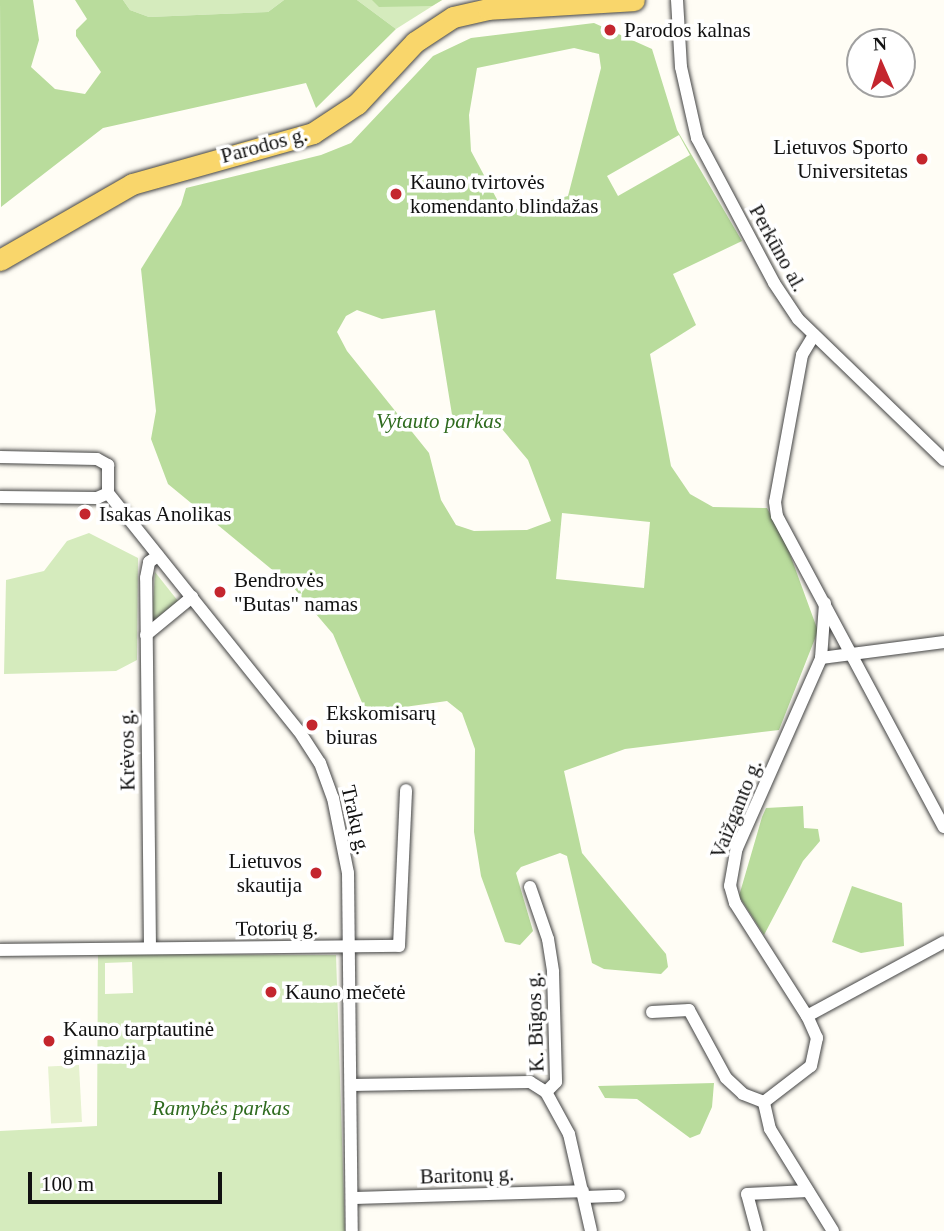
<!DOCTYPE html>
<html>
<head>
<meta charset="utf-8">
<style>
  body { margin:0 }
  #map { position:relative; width:944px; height:1231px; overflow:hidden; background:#fffdf5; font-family:"Times New Roman",serif }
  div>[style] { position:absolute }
  .green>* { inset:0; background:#d5ebbd }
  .forest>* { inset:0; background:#b9dc9c }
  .pitch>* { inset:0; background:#e6f2cf; transform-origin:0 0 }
  .roads { filter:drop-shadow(0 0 2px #444) drop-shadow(0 0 2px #444) }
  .minor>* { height:12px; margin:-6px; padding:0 6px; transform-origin:6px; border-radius:6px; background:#fff }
  .primary>* { height:21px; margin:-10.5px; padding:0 10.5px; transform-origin:10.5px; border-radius:10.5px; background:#f9d66b }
  .dots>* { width:19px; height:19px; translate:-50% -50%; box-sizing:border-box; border:4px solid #fff; border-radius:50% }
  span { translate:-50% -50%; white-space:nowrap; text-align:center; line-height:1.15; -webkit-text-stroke:7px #fff; paint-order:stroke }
  .poi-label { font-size:21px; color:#111 }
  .left { translate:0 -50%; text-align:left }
  .right { translate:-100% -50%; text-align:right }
  .street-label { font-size:21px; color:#111 }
  .park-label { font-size:21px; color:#2f6b1f; font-style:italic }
  .north { position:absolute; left:846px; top:28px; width:70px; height:70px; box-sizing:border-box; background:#fff; border:2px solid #a0a0a0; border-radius:50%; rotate:357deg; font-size:19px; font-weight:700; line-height:28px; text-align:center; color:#111 }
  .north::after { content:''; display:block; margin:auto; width:24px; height:32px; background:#c4262e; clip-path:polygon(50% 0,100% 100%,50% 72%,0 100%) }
  .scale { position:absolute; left:28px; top:1172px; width:194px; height:32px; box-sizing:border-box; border:4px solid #111; border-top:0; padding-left:9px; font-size:21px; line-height:24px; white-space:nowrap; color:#111; -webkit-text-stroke:5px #fff; paint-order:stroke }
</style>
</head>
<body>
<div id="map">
  <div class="green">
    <div style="clip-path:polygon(123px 0,284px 0,268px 12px,149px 17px,130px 10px)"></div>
    <div style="clip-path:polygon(357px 0,442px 0,396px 29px)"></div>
    <div style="clip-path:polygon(89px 533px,138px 558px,137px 660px,116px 671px,4px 674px,6px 580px,44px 571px,67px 541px)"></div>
    <div style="clip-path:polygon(155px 572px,178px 601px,154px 620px,152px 619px)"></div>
    <div style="clip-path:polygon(evenodd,98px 954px,336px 955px,345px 1231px,0 1231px,0 1131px,97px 1126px,98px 954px,132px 962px,133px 993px,105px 994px,105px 963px,132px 962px)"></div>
  </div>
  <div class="forest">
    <div style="clip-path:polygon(0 0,33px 0,39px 40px,31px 67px,55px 89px,85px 94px,101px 72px,76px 36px,76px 30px,87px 19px,75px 0,123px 0,130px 10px,149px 17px,268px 12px,284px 0,357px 0,396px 29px,316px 108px,306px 83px,103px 128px,1px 207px)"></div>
    <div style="clip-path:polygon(372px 0,442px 0,432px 6px,379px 7px)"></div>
    <div style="clip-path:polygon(evenodd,594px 23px,652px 49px,677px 130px,742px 241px,673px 274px,696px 325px,650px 354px,671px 466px,690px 494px,713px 507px,767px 508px,787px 546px,818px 631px,779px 730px,625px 749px,564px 771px,582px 853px,666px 954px,668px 967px,661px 974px,604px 969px,592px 963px,567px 856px,560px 853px,521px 867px,516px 873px,533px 931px,520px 945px,505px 942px,481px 876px,474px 832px,475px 749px,462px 713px,447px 701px,376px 711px,363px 705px,333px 634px,293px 587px,168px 484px,151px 439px,156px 411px,141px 269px,181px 205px,186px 188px,321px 155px,351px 143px,433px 56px,471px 38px,594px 23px,574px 48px,599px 54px,601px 68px,568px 196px,508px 211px,500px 205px,471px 151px,469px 115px,477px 68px,574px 48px,594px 23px,679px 135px,690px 155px,618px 196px,607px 176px,679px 135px,594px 23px,357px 310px,382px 319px,435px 310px,454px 427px,490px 422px,502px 429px,528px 460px,551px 521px,527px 530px,474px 531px,456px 525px,441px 500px,429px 453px,347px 351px,337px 332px,346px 316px,357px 310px,594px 23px,562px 513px,650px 522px,644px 588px,556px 579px,562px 513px)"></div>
    <div style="clip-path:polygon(803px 806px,804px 828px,818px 829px,820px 841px,803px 861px,764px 935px,739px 896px,762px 817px,766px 808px)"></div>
    <div style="clip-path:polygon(852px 886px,902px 903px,904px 946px,861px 953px,832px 942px)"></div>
    <div style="clip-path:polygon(714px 1083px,712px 1107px,700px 1134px,690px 1138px,637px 1099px,605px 1098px,598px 1086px)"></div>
  </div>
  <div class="pitch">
    <div style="left:79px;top:1065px;width:57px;height:31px;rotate:87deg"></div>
  </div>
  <div class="roads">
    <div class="minor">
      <div style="left:677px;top:0;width:67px;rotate:86.6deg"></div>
      <div style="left:681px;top:67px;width:73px;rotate:77.3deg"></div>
      <div style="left:697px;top:138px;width:164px;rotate:62deg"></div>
      <div style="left:774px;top:283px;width:43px;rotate:56.3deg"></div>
      <div style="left:798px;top:319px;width:203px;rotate:44deg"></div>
      <div style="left:814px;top:335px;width:23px;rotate:121deg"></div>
      <div style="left:802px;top:355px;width:149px;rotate:100.4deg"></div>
      <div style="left:775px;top:502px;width:14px;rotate:82deg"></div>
      <div style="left:777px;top:516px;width:353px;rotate:61.8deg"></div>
      <div style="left:0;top:457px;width:97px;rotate:1.2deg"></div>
      <div style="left:97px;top:459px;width:13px;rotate:29deg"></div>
      <div style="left:108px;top:465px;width:28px;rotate:90deg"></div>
      <div style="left:108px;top:493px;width:305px;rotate:51.3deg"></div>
      <div style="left:299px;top:731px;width:38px;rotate:57deg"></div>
      <div style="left:320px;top:763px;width:37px;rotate:70deg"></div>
      <div style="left:333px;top:798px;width:76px;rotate:78.7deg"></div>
      <div style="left:348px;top:873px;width:358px;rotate:89.4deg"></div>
      <div style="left:0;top:497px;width:97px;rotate:0.6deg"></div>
      <div style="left:97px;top:498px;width:12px;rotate:-24deg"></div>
      <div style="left:146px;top:635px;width:60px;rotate:-39.6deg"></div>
      <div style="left:821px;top:658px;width:124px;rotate:-7.4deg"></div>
      <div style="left:530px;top:887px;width:55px;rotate:70.9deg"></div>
      <div style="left:548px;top:939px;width:33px;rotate:81deg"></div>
      <div style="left:553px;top:972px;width:110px;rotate:88.4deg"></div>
      <div style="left:556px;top:1082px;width:14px;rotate:135deg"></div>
      <div style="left:546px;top:1092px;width:48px;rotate:61.3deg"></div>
      <div style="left:569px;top:1134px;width:99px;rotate:77.2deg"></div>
      <div style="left:150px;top:948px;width:370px;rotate:-90.6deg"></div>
      <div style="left:146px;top:578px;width:16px;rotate:-79deg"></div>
      <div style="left:149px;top:562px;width:11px;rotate:-34deg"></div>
      <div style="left:0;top:950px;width:399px;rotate:-0.6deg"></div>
      <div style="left:399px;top:946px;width:156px;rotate:-87.4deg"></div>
      <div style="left:652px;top:1012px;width:37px;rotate:-3deg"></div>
      <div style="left:689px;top:1010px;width:77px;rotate:61.4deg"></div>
      <div style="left:726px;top:1078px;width:23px;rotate:43deg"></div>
      <div style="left:743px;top:1094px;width:22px;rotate:21deg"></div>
      <div style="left:807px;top:1016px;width:134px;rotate:-122.5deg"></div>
      <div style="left:735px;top:903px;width:18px;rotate:-106deg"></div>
      <div style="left:730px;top:886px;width:39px;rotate:-80deg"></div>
      <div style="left:737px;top:848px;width:208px;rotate:-66.1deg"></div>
      <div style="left:821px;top:658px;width:55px;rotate:-85.8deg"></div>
      <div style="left:351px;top:1085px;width:179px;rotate:-1deg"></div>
      <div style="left:530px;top:1082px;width:19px;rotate:32deg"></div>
      <div style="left:584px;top:1197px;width:35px;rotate:-2deg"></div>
      <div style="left:352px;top:1198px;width:231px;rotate:-1.7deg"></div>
      <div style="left:757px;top:1231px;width:38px;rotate:-105deg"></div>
      <div style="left:747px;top:1194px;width:61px;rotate:-2.8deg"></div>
      <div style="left:833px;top:1231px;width:120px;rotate:-121.7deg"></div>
      <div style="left:770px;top:1129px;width:28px;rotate:-103deg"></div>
      <div style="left:764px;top:1102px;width:59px;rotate:-37.5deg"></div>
      <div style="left:811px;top:1066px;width:29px;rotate:-78deg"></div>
      <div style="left:817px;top:1038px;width:24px;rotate:-114deg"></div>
      <div style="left:807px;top:1016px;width:156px;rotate:-28.4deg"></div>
    </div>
    <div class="primary">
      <div style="left:0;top:260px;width:152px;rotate:-29.9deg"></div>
      <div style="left:132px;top:184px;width:188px;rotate:-15.7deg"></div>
      <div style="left:313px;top:133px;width:53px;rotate:-33.4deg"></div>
      <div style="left:357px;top:104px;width:85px;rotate:-46.9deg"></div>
      <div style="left:415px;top:42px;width:45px;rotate:-33.3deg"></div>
      <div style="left:453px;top:17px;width:36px;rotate:-13deg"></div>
      <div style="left:488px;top:9px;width:146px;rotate:-3.5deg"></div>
    </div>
  </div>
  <div class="dots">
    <div style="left:610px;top:30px;background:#c4262e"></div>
    <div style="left:922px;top:159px;background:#c4262e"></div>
    <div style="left:396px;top:194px;background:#c4262e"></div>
    <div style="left:85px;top:514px;background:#c4262e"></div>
    <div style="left:220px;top:592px;background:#c4262e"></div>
    <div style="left:312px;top:725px;background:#c4262e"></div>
    <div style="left:316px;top:873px;background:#c4262e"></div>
    <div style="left:271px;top:992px;background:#c4262e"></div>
    <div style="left:49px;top:1041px;background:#c4262e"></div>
  </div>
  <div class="poi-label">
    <span class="left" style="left:624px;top:30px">Parodos kalnas</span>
    <span class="right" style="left:908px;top:159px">Lietuvos Sporto<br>Universitetas</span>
    <span class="left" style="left:410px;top:194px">Kauno tvirtovės<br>komendanto blindažas</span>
    <span class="left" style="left:99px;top:514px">Isakas Anolikas</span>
    <span class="left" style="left:234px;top:592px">Bendrovės<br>"Butas" namas</span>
    <span class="left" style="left:326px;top:725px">Ekskomisarų<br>biuras</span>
    <span class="right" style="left:302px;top:873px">Lietuvos<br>skautija</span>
    <span class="left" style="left:285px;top:992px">Kauno mečetė</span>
    <span class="left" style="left:63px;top:1041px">Kauno tarptautinė<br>gimnazija</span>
  </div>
  <div class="street-label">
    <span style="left:264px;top:145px;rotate:-15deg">Parodos g.</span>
    <span style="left:778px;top:248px;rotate:61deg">Perkūno al.</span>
    <span style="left:127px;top:750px;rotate:-91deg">Krėvos g.</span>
    <span style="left:736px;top:809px;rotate:-68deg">Vaižganto g.</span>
    <span style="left:356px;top:820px;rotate:77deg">Trakų g.</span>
    <span style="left:277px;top:928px;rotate:-1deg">Totorių g.</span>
    <span style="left:535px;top:1022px;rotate:-92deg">K. Būgos g.</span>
    <span style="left:467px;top:1175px;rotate:-2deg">Baritonų g.</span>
  </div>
  <div class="park-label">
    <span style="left:439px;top:421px">Vytauto parkas</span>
    <span style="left:221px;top:1108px">Ramybės parkas</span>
  </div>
  <div class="north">N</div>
  <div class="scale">100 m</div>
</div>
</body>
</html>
